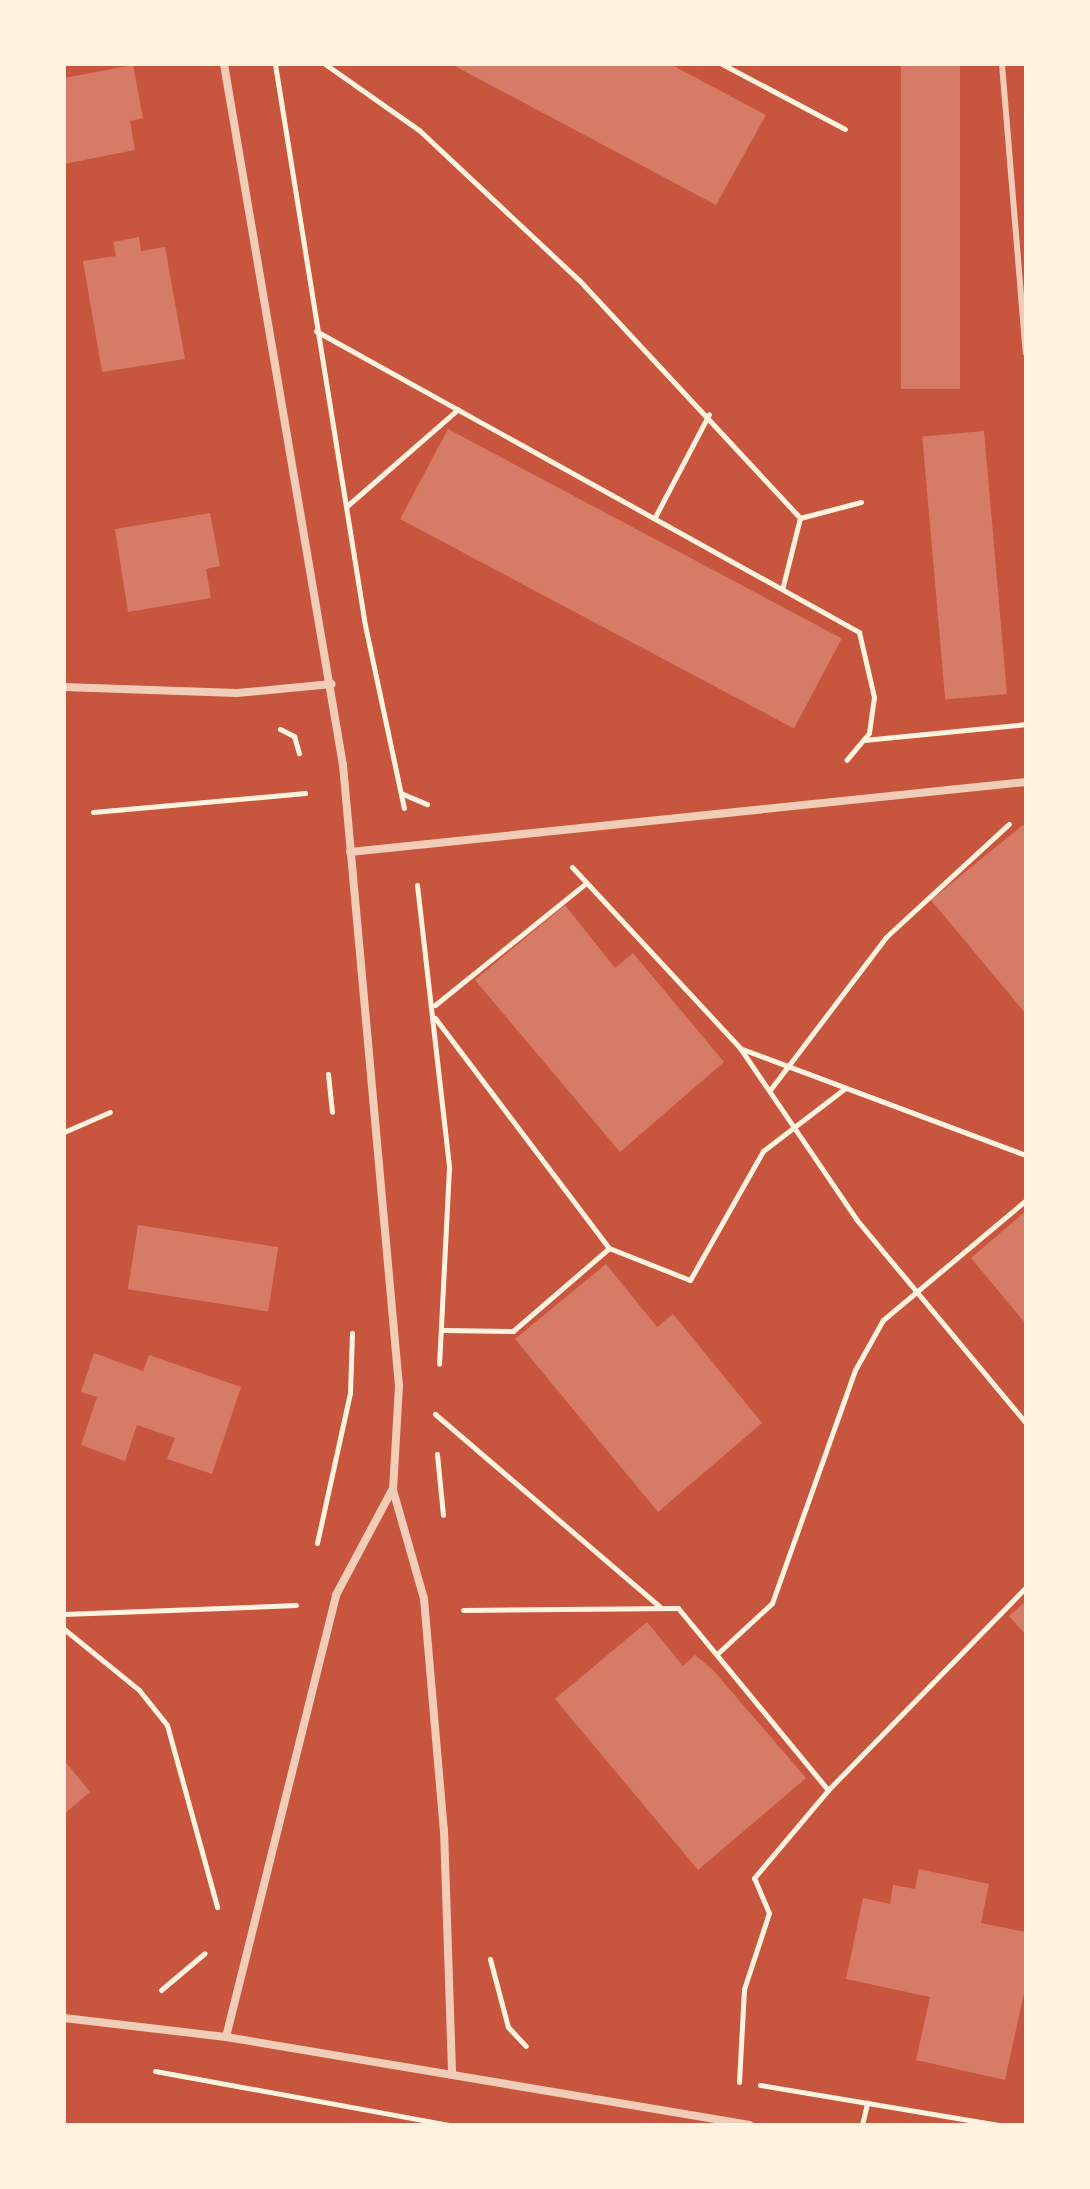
<!DOCTYPE html>
<html>
<head>
<meta charset="utf-8">
<style>
  body { margin:0 }
  #map { position:relative; width:1090px; height:2189px; overflow:hidden; background:#c8553d; font-family:"PT Sans Narrow",sans-serif }
  div>[style] { position:absolute }
  .building>* { inset:0; background:#d67c66; transform-origin:0 0 }
  .path>* { height:5px; margin:-2.5px; padding:0 2.5px; transform-origin:2.5px; border-radius:2.5px; background:#fff3e0 }
  .service>* { height:6px; margin:-3px; padding:0 3px; transform-origin:3px; border-radius:3px; background:#f1ccb7 }
  .minor>* { height:8px; margin:-4px; padding:0 4px; transform-origin:4px; border-radius:4px; background:#f1ccb7 }
  span { translate:-50% -50%; white-space:nowrap; text-align:center; line-height:1.15; -webkit-text-stroke:8px #fff3e0; paint-order:stroke }
  .frame { position:absolute; inset:0; border:66px solid #fff3e0; pointer-events:none }
</style>
</head>
<body>
<div id="map">
  <div class="building">
    <div style="clip-path:polygon(451px 64px,670px 64px,766px 115px,716px 205px)"></div>
    <div style="left:901px;top:64px;width:59px;height:325px"></div>
    <div style="clip-path:polygon(133px 65px,143px 118px,130px 121px,135px 150px,64px 164px,64px 78px)"></div>
    <div style="clip-path:polygon(139px 237px,141px 251px,165px 247px,185px 359px,102px 372px,83px 261px,116px 256px,113px 242px)"></div>
    <div style="left:448px;top:429px;width:446px;height:102px;rotate:28deg"></div>
    <div style="left:984px;top:431px;width:264px;height:62px;rotate:85deg"></div>
    <div style="clip-path:polygon(210px 513px,220px 566px,206px 569px,211px 598px,128px 612px,115px 529px)"></div>
    <div style="clip-path:polygon(1023px 825px,1026px 829px,1026px 1014px,931px 900px)"></div>
    <div style="clip-path:polygon(565px 905px,615px 968px,633px 953px,724px 1062px,620px 1152px,475px 980px)"></div>
    <div style="clip-path:polygon(1026px 1211px,1026px 1324px,971px 1258px)"></div>
    <div style="left:138px;top:1225px;width:142px;height:65px;rotate:9deg"></div>
    <div style="clip-path:polygon(606px 1264px,657px 1327px,673px 1314px,762px 1423px,658px 1512px,515px 1339px)"></div>
    <div style="clip-path:polygon(94px 1353px,143px 1371px,149px 1355px,241px 1387px,212px 1474px,167px 1459px,175px 1438px,137px 1425px,125px 1461px,81px 1445px,97px 1397px,81px 1392px)"></div>
    <div style="clip-path:polygon(1026px 1601px,1026px 1635px,1009px 1616px)"></div>
    <div style="clip-path:polygon(647px 1622px,683px 1666px,695px 1655px,713px 1670px,806px 1778px,698px 1870px,555px 1699px)"></div>
    <div style="clip-path:polygon(64px 1760px,90px 1792px,64px 1814px)"></div>
    <div style="clip-path:polygon(919px 1869px,989px 1884px,981px 1923px,1026px 1932px,1026px 1984px,1005px 2080px,916px 2060px,930px 1997px,846px 1979px,863px 1898px,890px 1904px,893px 1885px,915px 1889px)"></div>
  </div>
  <div class="path">
    <div style="left:275px;top:64px;width:568px;rotate:80.89deg"></div>
    <div style="left:365px;top:625px;width:187px;rotate:78deg"></div>
    <div style="left:325px;top:64px;width:115px;rotate:35.1deg"></div>
    <div style="left:419px;top:130px;width:219px;rotate:43.2deg"></div>
    <div style="left:579px;top:280px;width:325px;rotate:47.1deg"></div>
    <div style="left:722px;top:64px;width:139px;rotate:27.9deg"></div>
    <div style="left:316px;top:331px;width:621px;rotate:29deg"></div>
    <div style="left:859px;top:632px;width:67px;rotate:77deg"></div>
    <div style="left:874px;top:697px;width:36px;rotate:98deg"></div>
    <div style="left:869px;top:733px;width:35px;rotate:130deg"></div>
    <div style="left:347px;top:506px;width:147px;rotate:-41.1deg"></div>
    <div style="left:655px;top:517px;width:116px;rotate:-62.3deg"></div>
    <div style="left:783px;top:586px;width:70px;rotate:-76deg"></div>
    <div style="left:800px;top:518px;width:63px;rotate:-14.7deg"></div>
    <div style="left:280px;top:729px;width:16px;rotate:27deg"></div>
    <div style="left:294px;top:736px;width:18px;rotate:74deg"></div>
    <div style="left:864px;top:740px;width:163px;rotate:-5.6deg"></div>
    <div style="left:403px;top:794px;width:26px;rotate:23deg"></div>
    <div style="left:93px;top:812px;width:213px;rotate:-5.1deg"></div>
    <div style="left:572px;top:867px;width:247px;rotate:47.1deg"></div>
    <div style="left:740px;top:1048px;width:207px;rotate:55.8deg"></div>
    <div style="left:856px;top:1219px;width:266px;rotate:50.2deg"></div>
    <div style="left:417px;top:885px;width:285px;rotate:83.5deg"></div>
    <div style="left:449px;top:1168px;width:196px;rotate:92.9deg"></div>
    <div style="left:435px;top:1005px;width:194px;rotate:-38.9deg"></div>
    <div style="left:435px;top:1018px;width:288px;rotate:52.9deg"></div>
    <div style="left:609px;top:1248px;width:87px;rotate:21.6deg"></div>
    <div style="left:690px;top:1280px;width:148px;rotate:-60.5deg"></div>
    <div style="left:763px;top:1151px;width:102px;rotate:-37.4deg"></div>
    <div style="left:742px;top:1049px;width:303px;rotate:20.5deg"></div>
    <div style="left:328px;top:1074px;width:38px;rotate:84deg"></div>
    <div style="left:770px;top:1090px;width:192px;rotate:-52.8deg"></div>
    <div style="left:886px;top:937px;width:167px;rotate:-42.6deg"></div>
    <div style="left:64px;top:1132px;width:50px;rotate:-23.5deg"></div>
    <div style="left:443px;top:1330px;width:70px;rotate:0.8deg"></div>
    <div style="left:513px;top:1331px;width:127px;rotate:-40.8deg"></div>
    <div style="left:435px;top:1414px;width:295px;rotate:40.6deg"></div>
    <div style="left:437px;top:1454px;width:61px;rotate:84.4deg"></div>
    <div style="left:317px;top:1543px;width:154px;rotate:-77.6deg"></div>
    <div style="left:350px;top:1393px;width:60px;rotate:-88.1deg"></div>
    <div style="left:463px;top:1610px;width:215px;rotate:-0.5deg"></div>
    <div style="left:678px;top:1608px;width:236px;rotate:50.5deg"></div>
    <div style="left:64px;top:1614px;width:232px;rotate:-2.2deg"></div>
    <div style="left:64px;top:1629px;width:97px;rotate:39.1deg"></div>
    <div style="left:139px;top:1690px;width:45px;rotate:51.3deg"></div>
    <div style="left:167px;top:1725px;width:189px;rotate:74.6deg"></div>
    <div style="left:717px;top:1654px;width:75px;rotate:-42.8deg"></div>
    <div style="left:772px;top:1603px;width:247px;rotate:-70.4deg"></div>
    <div style="left:855px;top:1370px;width:57px;rotate:-60.8deg"></div>
    <div style="left:883px;top:1320px;width:187px;rotate:-40deg"></div>
    <div style="left:490px;top:1959px;width:70px;rotate:75.2deg"></div>
    <div style="left:508px;top:2027px;width:26px;rotate:47deg"></div>
    <div style="left:161px;top:1990px;width:57px;rotate:-40.1deg"></div>
    <div style="left:155px;top:2071px;width:300px;rotate:10.4deg"></div>
    <div style="left:739px;top:2082px;width:93px;rotate:-86.9deg"></div>
    <div style="left:744px;top:1989px;width:80px;rotate:-71.8deg"></div>
    <div style="left:769px;top:1913px;width:38px;rotate:-113deg"></div>
    <div style="left:754px;top:1878px;width:115px;rotate:-49.9deg"></div>
    <div style="left:828px;top:1790px;width:284px;rotate:-45.7deg"></div>
    <div style="left:760px;top:2085px;width:242px;rotate:9.5deg"></div>
    <div style="left:862px;top:2125px;width:23px;rotate:-77deg"></div>
  </div>
  <div class="service">
    <div style="left:1002px;top:64px;width:290px;rotate:85.3deg"></div>
  </div>
  <div class="minor">
    <div style="left:224px;top:64px;width:711px;rotate:80.37deg"></div>
    <div style="left:343px;top:765px;width:624px;rotate:84.85deg"></div>
    <div style="left:399px;top:1386px;width:104px;rotate:93.3deg"></div>
    <div style="left:393px;top:1490px;width:113px;rotate:74.1deg"></div>
    <div style="left:424px;top:1599px;width:232px;rotate:85.1deg"></div>
    <div style="left:444px;top:1830px;width:242px;rotate:88.1deg"></div>
    <div style="left:64px;top:687px;width:173px;rotate:2deg"></div>
    <div style="left:237px;top:693px;width:95px;rotate:-5.4deg"></div>
    <div style="left:350px;top:852px;width:680px;rotate:-5.91deg"></div>
    <div style="left:64px;top:2018px;width:163px;rotate:6.7deg"></div>
    <div style="left:226px;top:2037px;width:531px;rotate:9.53deg"></div>
    <div style="left:226px;top:2037px;width:455px;rotate:-76deg"></div>
    <div style="left:336px;top:1595px;width:119px;rotate:-61.9deg"></div>
  </div>
  <div class="frame"></div>
</div>
</body>
</html>
